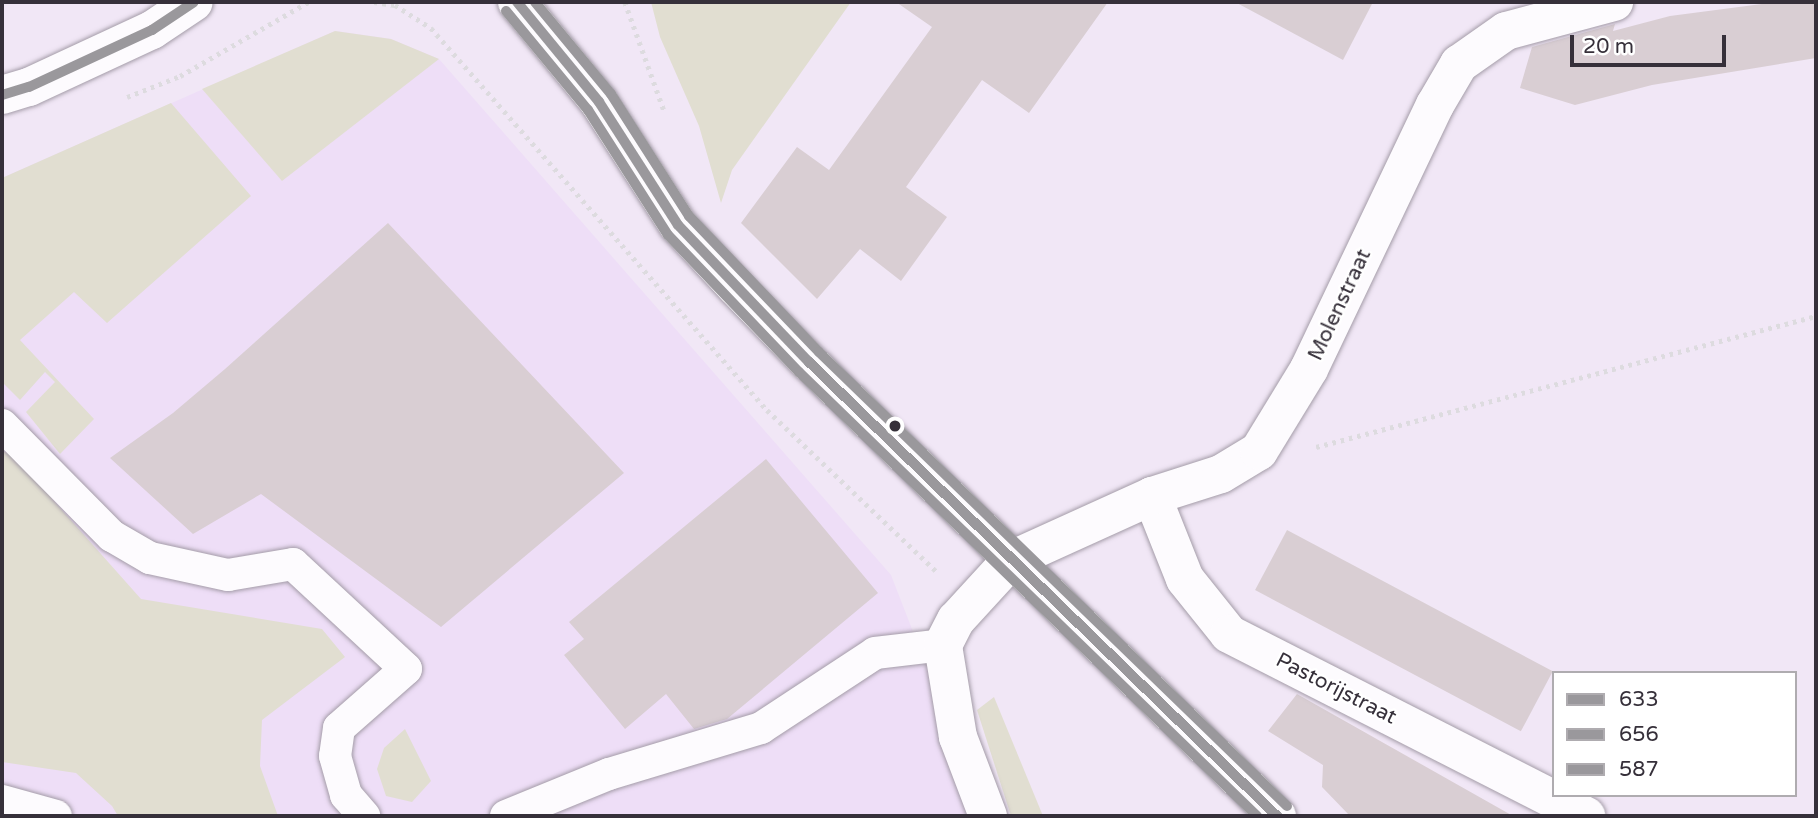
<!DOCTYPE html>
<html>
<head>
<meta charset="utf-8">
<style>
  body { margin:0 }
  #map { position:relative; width:1818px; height:818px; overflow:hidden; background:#f1e7f6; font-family:"Varela Round",sans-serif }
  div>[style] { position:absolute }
  .built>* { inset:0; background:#eedef7 }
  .green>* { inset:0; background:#e1ded1 }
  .building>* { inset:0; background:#d9ced3; transform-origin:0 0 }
  .path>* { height:4.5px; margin-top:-2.25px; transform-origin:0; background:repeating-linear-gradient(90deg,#dddbdf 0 3.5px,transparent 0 8.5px) }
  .roads { filter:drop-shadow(0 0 2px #a49ca8) drop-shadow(0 0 2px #a49ca8) }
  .service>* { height:32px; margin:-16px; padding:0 16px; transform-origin:16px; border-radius:16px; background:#fdfbfe }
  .minor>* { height:38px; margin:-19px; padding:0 19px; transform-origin:19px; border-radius:19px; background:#fdfbfe }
  .secondary>* { height:38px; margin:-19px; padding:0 19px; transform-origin:19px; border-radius:19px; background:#fdfbfe }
  .primary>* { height:38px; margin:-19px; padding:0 19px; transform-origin:19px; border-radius:19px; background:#fdfbfe }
  .bus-1>* { height:10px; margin:-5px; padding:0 5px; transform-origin:5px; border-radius:5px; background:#9a989c }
  .bus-2>* { height:10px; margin:-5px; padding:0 5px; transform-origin:5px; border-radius:5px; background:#9a989c }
  .bus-3>* { height:10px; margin:-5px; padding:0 5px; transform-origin:5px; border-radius:5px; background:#9a989c }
  .dots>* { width:19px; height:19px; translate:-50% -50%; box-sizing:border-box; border:4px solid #fff; border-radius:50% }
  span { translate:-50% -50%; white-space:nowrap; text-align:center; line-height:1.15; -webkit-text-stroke:5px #fff; paint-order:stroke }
  .street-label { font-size:21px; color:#36303a }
  .frame { position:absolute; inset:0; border:4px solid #36303a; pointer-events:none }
  .legend { position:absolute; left:1552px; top:671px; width:245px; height:126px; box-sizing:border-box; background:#fff; border:2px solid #afacb0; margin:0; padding:9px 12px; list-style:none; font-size:21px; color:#36303a }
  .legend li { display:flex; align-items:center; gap:14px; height:35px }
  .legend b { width:35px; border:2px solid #afacb0 }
  .scale { position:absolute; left:1570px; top:35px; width:156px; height:32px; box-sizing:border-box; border:4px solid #36303a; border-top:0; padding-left:9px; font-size:21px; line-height:24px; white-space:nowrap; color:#36303a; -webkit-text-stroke:5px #fff; paint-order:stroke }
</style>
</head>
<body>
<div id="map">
  <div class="built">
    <div style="clip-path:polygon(335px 31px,391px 39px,439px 59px,891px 575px,931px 678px,976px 816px,2px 816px,2px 178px)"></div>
  </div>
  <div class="green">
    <div style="clip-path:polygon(651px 2px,851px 2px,732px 170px,721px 203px,699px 126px,660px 37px)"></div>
    <div style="clip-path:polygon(335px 31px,391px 39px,439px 59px,282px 181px,202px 89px)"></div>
    <div style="clip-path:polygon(171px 103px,251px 196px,107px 323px,74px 292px,20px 340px,94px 419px,60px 454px,26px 412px,55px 382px,45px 372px,20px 400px,2px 382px,2px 178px)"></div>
    <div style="clip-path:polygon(2px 451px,13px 455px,141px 599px,322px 629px,345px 657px,262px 720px,260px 766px,278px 816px,118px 816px,112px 806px,76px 773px,2px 762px)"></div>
    <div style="clip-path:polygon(994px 697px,1043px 816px,1011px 816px,977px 710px)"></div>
    <div style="clip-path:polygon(405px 729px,431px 781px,412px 802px,386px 796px,377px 769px,384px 748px)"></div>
  </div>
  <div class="building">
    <div style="clip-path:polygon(896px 2px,1108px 2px,1029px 113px,982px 80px,906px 187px,947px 217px,901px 281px,860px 249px,817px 299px,741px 223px,797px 147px,829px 170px,932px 27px)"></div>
    <div style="clip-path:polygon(1235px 2px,1373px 2px,1343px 60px)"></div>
    <div style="clip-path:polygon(1777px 2px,1816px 2px,1816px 58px,1652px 85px,1575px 105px,1520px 88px,1532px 47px,1615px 24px,1613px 31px,1670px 16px)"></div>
    <div style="clip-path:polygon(388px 223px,624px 473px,441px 627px,261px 494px,193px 534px,110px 458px,173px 413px,225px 369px)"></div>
    <div style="clip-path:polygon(766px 459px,878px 593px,727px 719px,694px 729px,666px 694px,625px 729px,564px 655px,584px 639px,569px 622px)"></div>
    <div style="left:1287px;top:530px;width:301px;height:68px;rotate:28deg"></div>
    <div style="clip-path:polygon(1297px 694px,1513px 816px,1350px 816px,1322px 787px,1323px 765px,1268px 731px)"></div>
  </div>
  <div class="path">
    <div style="left:374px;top:2px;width:21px;rotate:8deg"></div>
    <div style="left:395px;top:5px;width:43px;rotate:32.6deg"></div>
    <div style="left:431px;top:28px;width:509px;rotate:48.67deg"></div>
    <div style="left:767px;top:410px;width:235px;rotate:43.6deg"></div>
    <div style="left:625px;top:2px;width:118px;rotate:70.2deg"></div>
    <div style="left:127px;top:97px;width:57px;rotate:-21.6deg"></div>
    <div style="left:180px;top:76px;width:148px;rotate:-30deg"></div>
    <div style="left:1316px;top:447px;width:517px;rotate:-14.68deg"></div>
  </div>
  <div class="roads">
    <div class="service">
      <div style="left:2px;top:425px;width:156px;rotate:45.3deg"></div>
      <div style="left:112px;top:536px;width:44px;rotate:30.1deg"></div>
      <div style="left:150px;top:558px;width:80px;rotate:12.3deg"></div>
      <div style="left:228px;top:575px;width:66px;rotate:-9.6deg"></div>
      <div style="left:293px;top:564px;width:154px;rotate:42.9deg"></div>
      <div style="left:406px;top:669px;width:89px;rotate:138.6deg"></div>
      <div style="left:339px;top:728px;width:28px;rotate:98deg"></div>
      <div style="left:335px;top:756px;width:41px;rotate:74.2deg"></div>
      <div style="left:346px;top:795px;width:28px;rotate:49deg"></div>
      <div style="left:2px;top:801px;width:56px;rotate:15.5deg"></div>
      <div style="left:506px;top:816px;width:111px;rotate:-22.2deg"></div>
      <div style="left:609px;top:774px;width:159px;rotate:-16.8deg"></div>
      <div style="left:761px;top:728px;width:136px;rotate:-33.3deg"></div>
      <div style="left:875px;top:653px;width:68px;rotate:-6.7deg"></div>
    </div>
    <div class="minor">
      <div style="left:1152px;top:496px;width:89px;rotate:68.3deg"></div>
      <div style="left:1185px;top:579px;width:70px;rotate:51.3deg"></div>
      <div style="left:1229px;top:634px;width:401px;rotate:27deg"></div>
      <div style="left:988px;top:816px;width:85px;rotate:-110.8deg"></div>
      <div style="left:958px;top:737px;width:93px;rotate:-99.3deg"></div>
      <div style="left:943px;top:645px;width:28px;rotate:-63deg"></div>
      <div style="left:956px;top:620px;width:81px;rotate:-47.5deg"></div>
      <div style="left:1011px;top:560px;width:155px;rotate:-24.4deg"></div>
      <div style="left:1152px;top:496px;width:72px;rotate:-17.7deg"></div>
      <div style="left:1221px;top:474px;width:44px;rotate:-31.2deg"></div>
      <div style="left:1259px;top:451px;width:96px;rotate:-58.6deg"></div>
      <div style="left:1309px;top:369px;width:293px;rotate:-64.5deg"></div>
      <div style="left:1435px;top:105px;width:48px;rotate:-59.7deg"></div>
      <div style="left:1459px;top:64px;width:57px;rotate:-35.1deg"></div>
      <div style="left:1506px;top:31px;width:112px;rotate:-15deg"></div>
    </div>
    <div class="secondary">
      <div style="left:517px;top:2px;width:129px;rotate:50.6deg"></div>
      <div style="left:599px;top:102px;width:146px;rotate:57.3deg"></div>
      <div style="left:678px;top:225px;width:85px;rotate:46.9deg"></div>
      <div style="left:736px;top:287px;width:105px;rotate:45.8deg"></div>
      <div style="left:809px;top:362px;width:652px;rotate:44.13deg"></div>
    </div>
    <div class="primary">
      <div style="left:2px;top:95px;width:28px;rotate:-17deg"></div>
      <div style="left:29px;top:87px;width:136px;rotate:-24.9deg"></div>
      <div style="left:152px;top:30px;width:50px;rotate:-33.7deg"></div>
    </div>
  </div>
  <div class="bus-1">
    <div style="left:517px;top:2px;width:129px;rotate:50.6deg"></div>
    <div style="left:599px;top:102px;width:146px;rotate:57.3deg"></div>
    <div style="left:678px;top:225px;width:190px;rotate:46.3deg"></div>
    <div style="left:809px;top:362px;width:652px;rotate:44.13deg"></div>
    <div style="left:2px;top:95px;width:28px;rotate:-17deg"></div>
    <div style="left:29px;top:87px;width:136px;rotate:-24.9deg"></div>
    <div style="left:152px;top:30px;width:50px;rotate:-33.7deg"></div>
  </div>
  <div class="bus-2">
    <div style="left:506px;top:11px;width:129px;rotate:50.4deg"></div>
    <div style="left:588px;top:110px;width:148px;rotate:57.4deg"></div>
    <div style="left:668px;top:235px;width:190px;rotate:46.3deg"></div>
    <div style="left:799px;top:372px;width:638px;rotate:44.11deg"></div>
  </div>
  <div class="bus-3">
    <div style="left:535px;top:2px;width:119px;rotate:50.4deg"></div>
    <div style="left:611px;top:94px;width:145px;rotate:57.4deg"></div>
    <div style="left:689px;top:216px;width:188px;rotate:46.3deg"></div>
    <div style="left:819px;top:352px;width:652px;rotate:44.13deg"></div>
  </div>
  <div class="dots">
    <div style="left:895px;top:426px;background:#36303a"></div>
  </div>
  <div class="street-label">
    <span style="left:1340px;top:305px;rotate:-65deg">Molenstraat</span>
    <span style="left:1336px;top:689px;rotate:27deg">Pastorijstraat</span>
  </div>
  <div class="frame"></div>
  <ul class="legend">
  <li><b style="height:9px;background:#9a989c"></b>633</li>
  <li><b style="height:9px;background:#9a989c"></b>656</li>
  <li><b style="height:9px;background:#9a989c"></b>587</li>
  </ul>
  <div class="scale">20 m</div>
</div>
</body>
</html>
